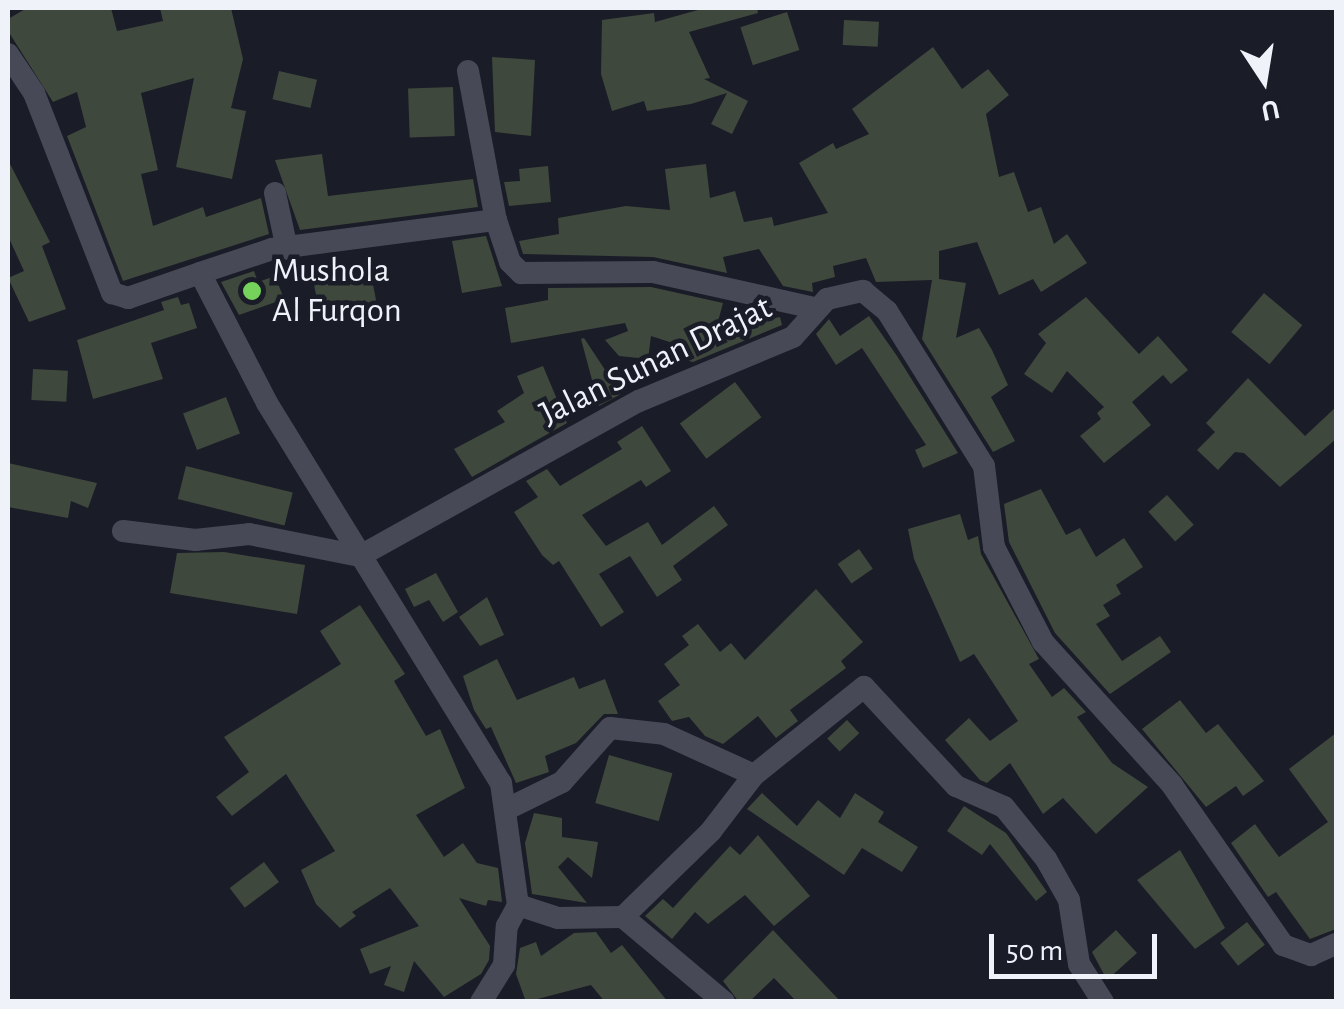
<!DOCTYPE html>
<html>
<head>
<meta charset="utf-8">
<style>
  body { margin:0 }
  #map { position:relative; width:1344px; height:1009px; overflow:hidden; background:#1a1c28; font-family:"Alegreya Sans",sans-serif }
  div>[style] { position:absolute }
  .building>* { inset:0; background:#3f483c; transform-origin:0 0 }
  .minor>* { height:22px; margin:-11px; padding:0 11px; transform-origin:11px; border-radius:11px; background:#474957 }
  .dots>* { width:28px; height:28px; translate:-50% -50%; box-sizing:border-box; border:5px solid #1a1c28; border-radius:50% }
  span { translate:-50% -50%; white-space:nowrap; text-align:center; line-height:1.15; -webkit-text-stroke:9px #1a1c28; paint-order:stroke }
  .poi-label { font-size:35px; color:#f0f2fa }
  .left { translate:0 -50%; text-align:left }
  .street-label { font-size:35px; color:#f0f2fa }
  .frame { position:absolute; inset:0; border:10px solid #f0f2fa; pointer-events:none }
  .north { position:absolute; left:1214px; top:30px; width:100px; height:100px; -webkit-text-stroke:8px #1a1c28; paint-order:stroke; rotate:168deg; font-size:28px; font-weight:700; line-height:40px; text-align:center; color:#f0f2fa }
  .north::after { content:''; display:block; margin:auto; width:35px; height:45px; background:#f0f2fa; clip-path:polygon(50% 0,100% 100%,50% 72%,0 100%) }
  .scale { position:absolute; left:989px; top:934px; width:168px; height:45px; box-sizing:border-box; border:5px solid #f0f2fa; border-top:0; padding-left:12px; font-size:30px; line-height:35px; white-space:nowrap; color:#f0f2fa; -webkit-text-stroke:8px #1a1c28; paint-order:stroke }
</style>
</head>
<body>
<div id="map">
  <div class="building">
    <div style="clip-path:polygon(27px 8px,111px 8px,117px 31px,163px 21px,160px 8px,231px 8px,243px 59px,231px 108px,246px 111px,232px 179px,176px 167px,194px 78px,141px 93px,158px 170px,141px 174px,153px 226px,203px 207px,206px 217px,261px 198px,269px 234px,123px 281px,67px 136px,86px 127px,77px 92px,53px 102px,8px 31px,8px 19px)"></div>
    <div style="clip-path:polygon(705px 8px,757px 8px,758px 13px,689px 32px,710px 78px,704px 79px,748px 101px,732px 134px,711px 124px,727px 93px,691px 104px,647px 111px,644px 101px,612px 111px,601px 74px,602px 20px,654px 13px,655px 22px)"></div>
    <div style="left:787px;top:12px;width:40px;height:49px;rotate:72deg"></div>
    <div style="left:844px;top:20px;width:35px;height:25px;rotate:3deg"></div>
    <div style="clip-path:polygon(933px 47px,962px 89px,988px 69px,1009px 95px,986px 114px,999px 177px,1014px 172px,1028px 212px,1041px 207px,1054px 244px,1067px 234px,1087px 263px,1041px 292px,1033px 279px,999px 295px,977px 242px,939px 251px,939px 279px,966px 283px,956px 338px,979px 328px,992px 350px,1008px 385px,991px 397px,1015px 441px,993px 452px,922px 339px,932px 280px,876px 282px,866px 258px,833px 266px,835px 277px,812px 283px,813px 292px,783px 286px,759px 249px,723px 257px,727px 273px,653px 257px,523px 254px,519px 241px,559px 234px,558px 218px,626px 206px,670px 210px,665px 169px,706px 164px,710px 198px,735px 191px,744px 222px,772px 217px,774px 226px,828px 213px,799px 163px,833px 143px,836px 149px,869px 134px,852px 109px)"></div>
    <div style="clip-path:polygon(492px 57px,535px 60px,531px 136px,495px 132px)"></div>
    <div style="left:279px;top:71px;width:39px;height:29px;rotate:13deg"></div>
    <div style="left:453px;top:87px;width:49px;height:45px;rotate:88deg"></div>
    <div style="clip-path:polygon(322px 154px,328px 196px,473px 179px,478px 207px,300px 230px,275px 160px)"></div>
    <div style="clip-path:polygon(8px 160px,50px 242px,42px 246px,66px 309px,29px 322px,8px 278px,24px 271px,8px 236px)"></div>
    <div style="clip-path:polygon(548px 166px,551px 202px,509px 206px,504px 182px,520px 181px,519px 169px)"></div>
    <div style="clip-path:polygon(486px 236px,502px 286px,462px 293px,452px 241px)"></div>
    <div style="clip-path:polygon(254px 271px,258px 282px,275px 276px,284px 299px,239px 315px,221px 282px)"></div>
    <div style="left:371px;top:274px;width:31px;height:58px;rotate:79deg"></div>
    <div style="clip-path:polygon(651px 287px,723px 303px,716px 329px,780px 317px,782px 325px,693px 362px,685px 360px,688px 348px,651px 336px,648px 359px,619px 356px,605px 340px,628px 331px,625px 323px,511px 343px,505px 308px,548px 300px,548px 288px)"></div>
    <div style="left:1264px;top:293px;width:50px;height:51px;rotate:40deg"></div>
    <div style="clip-path:polygon(178px 297px,181px 305px,189px 303px,197px 328px,151px 343px,163px 379px,93px 399px,77px 340px,164px 310px,161px 302px)"></div>
    <div style="clip-path:polygon(1086px 297px,1139px 354px,1158px 336px,1188px 370px,1171px 384px,1163px 375px,1132px 402px,1151px 425px,1104px 463px,1080px 436px,1101px 419px,1097px 413px,1104px 407px,1067px 371px,1052px 393px,1024px 374px,1046px 343px,1038px 334px)"></div>
    <div style="clip-path:polygon(869px 316px,897px 356px,958px 453px,923px 468px,915px 450px,926px 445px,862px 348px,836px 365px,816px 334px,829px 319px,840px 336px)"></div>
    <div style="clip-path:polygon(584px 338px,621px 394px,599px 406px,581px 339px)"></div>
    <div style="clip-path:polygon(543px 366px,567px 423px,472px 477px,454px 449px,505px 422px,497px 411px,524px 393px,517px 376px)"></div>
    <div style="left:33px;top:369px;width:35px;height:31px;rotate:3deg"></div>
    <div style="clip-path:polygon(1248px 378px,1305px 436px,1336px 407px,1336px 439px,1280px 487px,1244px 453px,1235px 452px,1218px 470px,1197px 450px,1215px 432px,1206px 423px)"></div>
    <div style="left:735px;top:382px;width:44px;height:69px;rotate:53deg"></div>
    <div style="left:226px;top:397px;width:39px;height:46px;rotate:69deg"></div>
    <div style="clip-path:polygon(642px 426px,671px 471px,646px 487px,641px 480px,582px 515px,606px 546px,648px 522px,662px 545px,714px 506px,728px 525px,673px 566px,682px 580px,657px 597px,630px 556px,599px 574px,624px 612px,601px 627px,559px 561px,553px 565px,542px 555px,514px 512px,538px 497px,526px 481px,547px 469px,560px 486px,622px 449px,617px 442px)"></div>
    <div style="clip-path:polygon(8px 463px,97px 483px,88px 508px,71px 501px,68px 518px,8px 507px)"></div>
    <div style="left:186px;top:466px;width:110px;height:34px;rotate:14deg"></div>
    <div style="clip-path:polygon(1041px 489px,1066px 535px,1080px 528px,1096px 557px,1124px 538px,1143px 567px,1116px 585px,1121px 594px,1103px 605px,1110px 616px,1096px 624px,1122px 661px,1160px 636px,1171px 652px,1110px 694px,1055px 633px,1009px 542px,1004px 504px)"></div>
    <div style="left:1167px;top:495px;width:40px;height:25px;rotate:48deg"></div>
    <div style="clip-path:polygon(960px 514px,968px 540px,978px 536px,981px 554px,1039px 659px,1029px 664px,1052px 697px,1064px 688px,1086px 712px,1077px 717px,1112px 763px,1148px 787px,1096px 834px,1063px 798px,1043px 814px,1010px 763px,987px 783px,980px 780px,945px 740px,969px 718px,990px 741px,1018px 721px,974px 654px,960px 662px,914px 559px,908px 529px)"></div>
    <div style="left:859px;top:549px;width:24px;height:26px;rotate:55deg"></div>
    <div style="clip-path:polygon(224px 552px,305px 565px,297px 614px,170px 593px,177px 553px)"></div>
    <div style="clip-path:polygon(436px 573px,458px 612px,443px 622px,429px 600px,414px 607px,405px 589px)"></div>
    <div style="clip-path:polygon(816px 589px,863px 642px,841px 661px,846px 668px,790px 710px,798px 721px,776px 738px,758px 716px,723px 744px,705px 736px,689px 717px,672px 721px,658px 701px,680px 685px,664px 664px,689px 645px,682px 636px,698px 624px,720px 652px,731px 643px,745px 660px)"></div>
    <div style="clip-path:polygon(487px 597px,504px 635px,480px 646px,459px 617px)"></div>
    <div style="clip-path:polygon(360px 605px,405px 674px,394px 681px,426px 736px,440px 729px,465px 788px,416px 815px,444px 857px,463px 843px,477px 863px,498px 868px,502px 902px,488px 900px,486px 906px,459px 898px,490px 946px,489px 960px,481px 974px,444px 997px,414px 961px,404px 992px,384px 985px,391px 966px,370px 974px,360px 949px,419px 926px,390px 888px,352px 912px,356px 916px,340px 928px,316px 904px,301px 870px,335px 851px,286px 774px,232px 816px,216px 797px,249px 772px,224px 737px,341px 664px,320px 631px)"></div>
    <div style="clip-path:polygon(497px 659px,517px 700px,574px 677px,579px 689px,605px 679px,618px 714px,604px 714px,576px 743px,545px 756px,549px 772px,516px 783px,491px 727px,486px 729px,474px 710px,463px 676px)"></div>
    <div style="clip-path:polygon(1180px 700px,1206px 733px,1218px 724px,1264px 781px,1243px 796px,1236px 786px,1206px 807px,1142px 729px)"></div>
    <div style="left:847px;top:720px;width:18px;height:27px;rotate:47deg"></div>
    <div style="clip-path:polygon(1336px 733px,1336px 929px,1310px 939px,1276px 892px,1268px 897px,1231px 843px,1255px 824px,1279px 857px,1328px 822px,1289px 769px)"></div>
    <div style="left:609px;top:755px;width:66px;height:50px;rotate:16deg"></div>
    <div style="clip-path:polygon(762px 793px,797px 826px,818px 800px,840px 818px,855px 793px,884px 812px,878px 822px,918px 847px,902px 872px,862px 848px,844px 875px,747px 809px)"></div>
    <div style="clip-path:polygon(964px 806px,1006px 833px,1047px 892px,1036px 901px,990px 844px,982px 855px,947px 831px)"></div>
    <div style="clip-path:polygon(534px 813px,562px 818px,562px 837px,598px 842px,592px 878px,568px 857px,558px 867px,587px 903px,532px 894px,525px 843px)"></div>
    <div style="clip-path:polygon(758px 835px,810px 896px,774px 926px,745px 895px,708px 924px,695px 912px,672px 939px,645px 916px,663px 899px,673px 908px,730px 846px,740px 855px)"></div>
    <div style="clip-path:polygon(1180px 850px,1225px 928px,1195px 949px,1137px 880px)"></div>
    <div style="left:264px;top:862px;width:25px;height:43px;rotate:53deg"></div>
    <div style="left:1247px;top:922px;width:29px;height:34px;rotate:52deg"></div>
    <div style="clip-path:polygon(773px 930px,841px 1002px,797px 1002px,774px 978px,749px 1002px,739px 1002px,723px 981px)"></div>
    <div style="clip-path:polygon(1116px 930px,1137px 953px,1107px 980px,1092px 952px)"></div>
    <div style="clip-path:polygon(596px 932px,611px 953px,622px 945px,668px 1002px,605px 1002px,591px 985px,526px 1002px,516px 974px,520px 948px,536px 942px,541px 956px,574px 933px)"></div>
  </div>
  <div class="minor">
    <div style="left:8px;top:54px;width:47px;rotate:56.3deg"></div>
    <div style="left:34px;top:93px;width:215px;rotate:68.7deg"></div>
    <div style="left:112px;top:293px;width:17px;rotate:17deg"></div>
    <div style="left:128px;top:298px;width:76px;rotate:-19.1deg"></div>
    <div style="left:200px;top:273px;width:146px;rotate:62.7deg"></div>
    <div style="left:267px;top:403px;width:446px;rotate:58.4deg"></div>
    <div style="left:501px;top:783px;width:123px;rotate:82.1deg"></div>
    <div style="left:518px;top:905px;width:42px;rotate:18deg"></div>
    <div style="left:558px;top:918px;width:65px;rotate:-0.9deg"></div>
    <div style="left:623px;top:917px;width:132px;rotate:40.1deg"></div>
    <div style="left:468px;top:71px;width:152px;rotate:79.4deg"></div>
    <div style="left:275px;top:193px;width:57px;rotate:77.9deg"></div>
    <div style="left:200px;top:273px;width:76px;rotate:-18.4deg"></div>
    <div style="left:272px;top:249px;width:226px;rotate:-7.4deg"></div>
    <div style="left:496px;top:220px;width:44px;rotate:71.6deg"></div>
    <div style="left:510px;top:262px;width:16px;rotate:45deg"></div>
    <div style="left:521px;top:273px;width:132px;rotate:-0.4deg"></div>
    <div style="left:653px;top:272px;width:165px;rotate:12.6deg"></div>
    <div style="left:123px;top:531px;width:73px;rotate:7.1deg"></div>
    <div style="left:195px;top:540px;width:54px;rotate:-6.3deg"></div>
    <div style="left:249px;top:534px;width:113px;rotate:11.2deg"></div>
    <div style="left:360px;top:556px;width:319px;rotate:-29.1deg"></div>
    <div style="left:639px;top:401px;width:167px;rotate:-22.6deg"></div>
    <div style="left:793px;top:337px;width:51px;rotate:-48.2deg"></div>
    <div style="left:827px;top:299px;width:37px;rotate:-13deg"></div>
    <div style="left:863px;top:291px;width:31px;rotate:40deg"></div>
    <div style="left:887px;top:311px;width:183px;rotate:58deg"></div>
    <div style="left:984px;top:466px;width:82px;rotate:83deg"></div>
    <div style="left:994px;top:547px;width:107px;rotate:62.7deg"></div>
    <div style="left:1043px;top:642px;width:193px;rotate:47.9deg"></div>
    <div style="left:1172px;top:785px;width:195px;rotate:55.2deg"></div>
    <div style="left:1283px;top:945px;width:30px;rotate:20deg"></div>
    <div style="left:1311px;top:955px;width:27px;rotate:-24deg"></div>
    <div style="left:507px;top:809px;width:61px;rotate:-26.1deg"></div>
    <div style="left:562px;top:782px;width:72px;rotate:-48.4deg"></div>
    <div style="left:610px;top:728px;width:54px;rotate:6.3deg"></div>
    <div style="left:664px;top:734px;width:99px;rotate:24.5deg"></div>
    <div style="left:623px;top:917px;width:123px;rotate:-44.3deg"></div>
    <div style="left:711px;top:831px;width:71px;rotate:-52.5deg"></div>
    <div style="left:754px;top:775px;width:141px;rotate:-38.7deg"></div>
    <div style="left:864px;top:687px;width:135px;rotate:47.1deg"></div>
    <div style="left:956px;top:786px;width:52px;rotate:23.6deg"></div>
    <div style="left:1004px;top:807px;width:67px;rotate:51.1deg"></div>
    <div style="left:1046px;top:859px;width:47px;rotate:60.7deg"></div>
    <div style="left:1069px;top:900px;width:65px;rotate:81.1deg"></div>
    <div style="left:1079px;top:964px;width:45px;rotate:57.7deg"></div>
    <div style="left:481px;top:1002px;width:44px;rotate:-58.1deg"></div>
    <div style="left:504px;top:965px;width:39px;rotate:-86deg"></div>
    <div style="left:507px;top:926px;width:24px;rotate:-62deg"></div>
  </div>
  <div class="dots">
    <div style="left:252px;top:291px;background:#75d25a"></div>
  </div>
  <div class="poi-label">
    <span class="left" style="left:272px;top:291px">Mushola<br>Al Furqon</span>
  </div>
  <div class="street-label">
    <span style="left:656px;top:361px;rotate:-26deg">Jalan Sunan Drajat</span>
  </div>
  <div class="frame"></div>
  <div class="north">U</div>
  <div class="scale">50 m</div>
</div>
</body>
</html>
